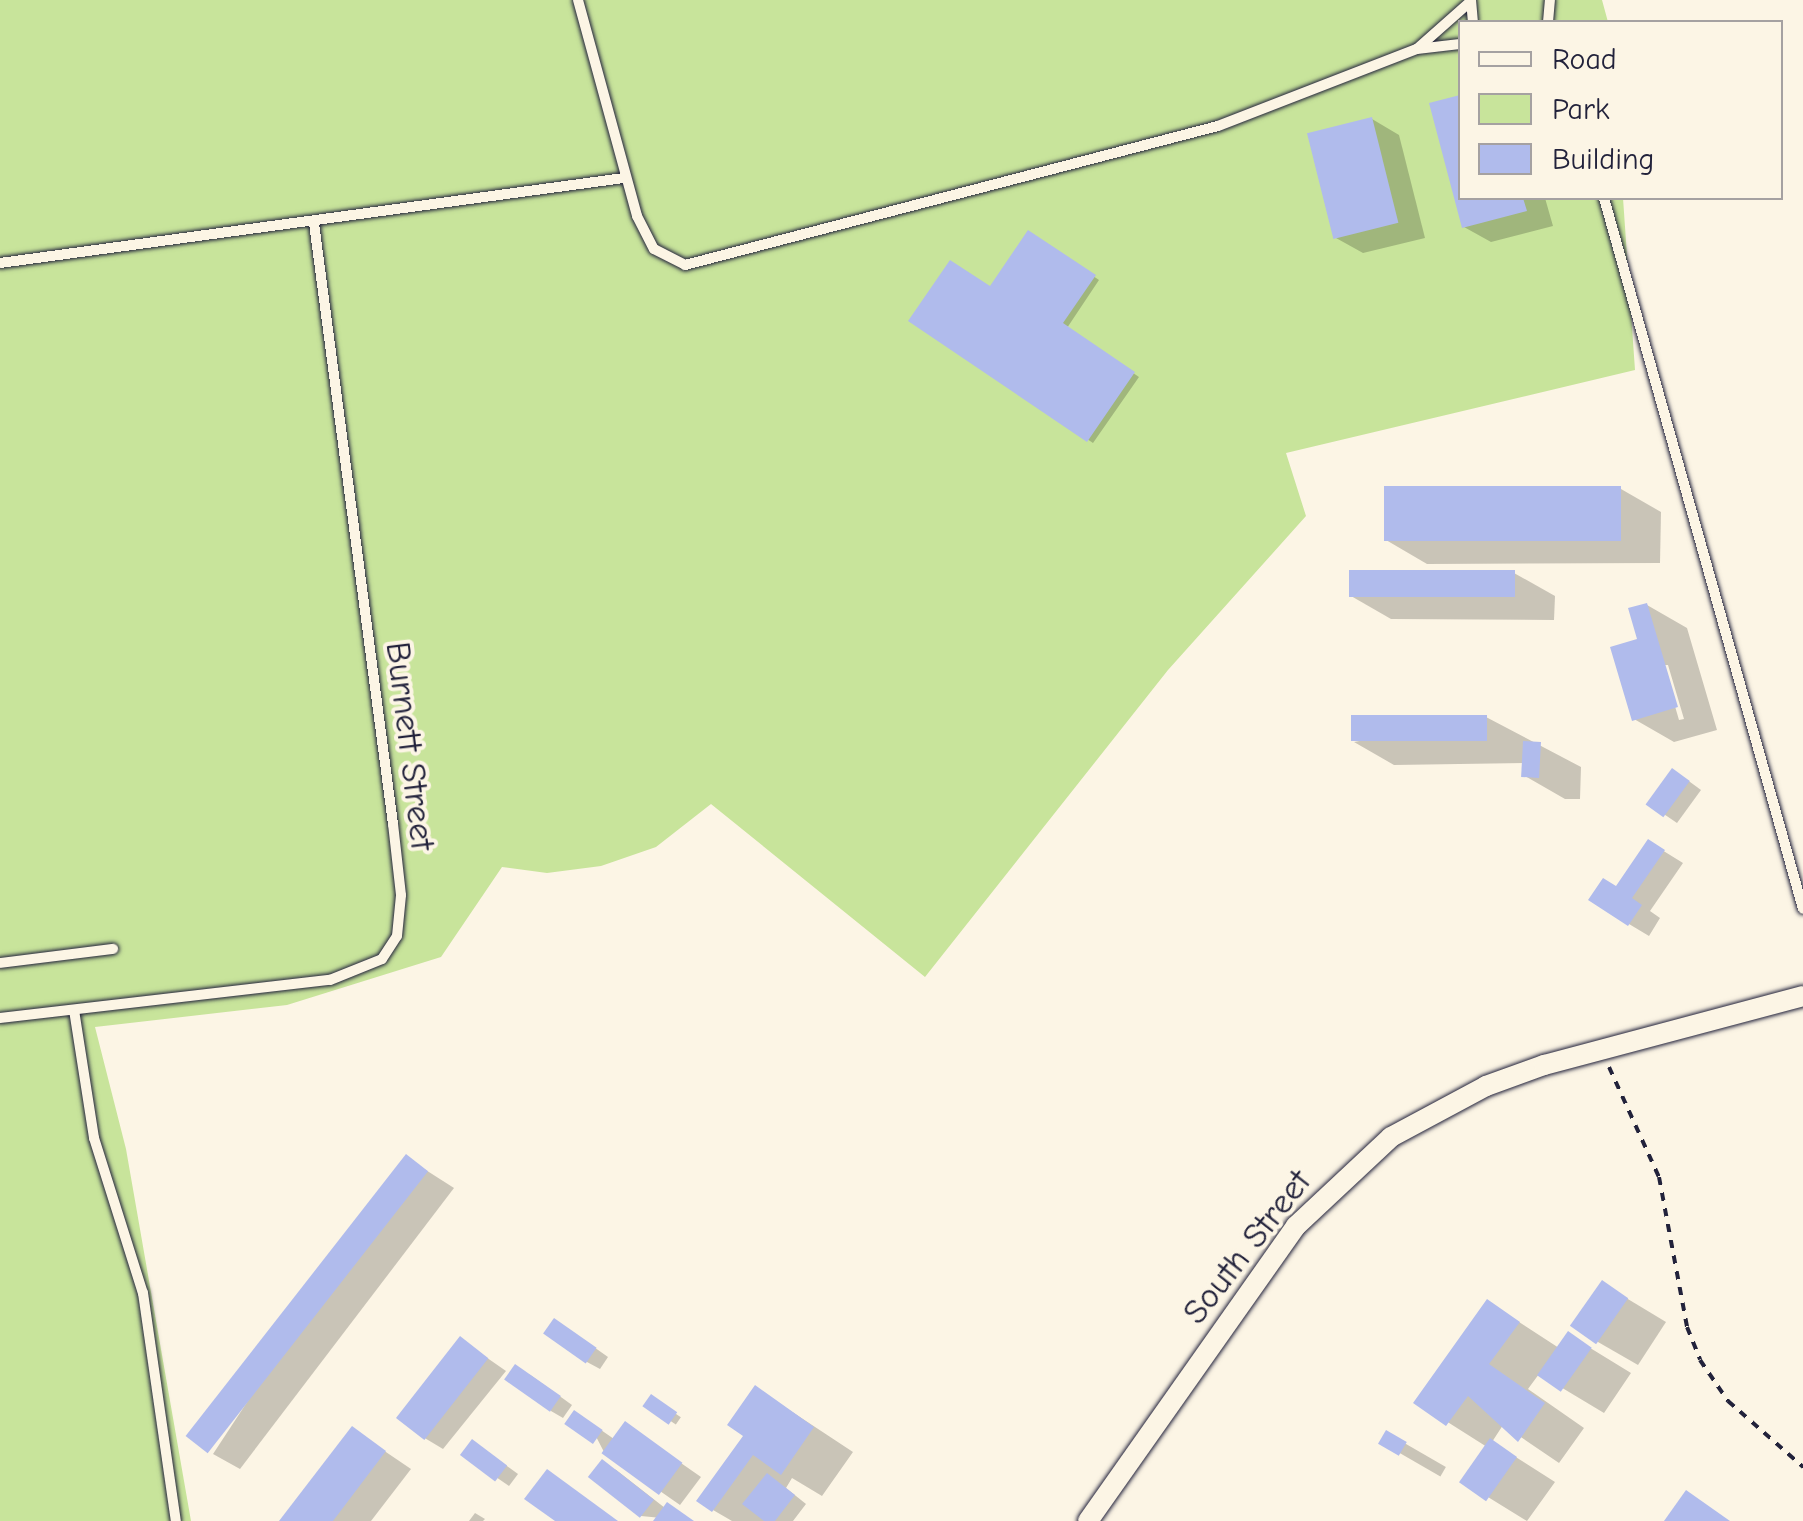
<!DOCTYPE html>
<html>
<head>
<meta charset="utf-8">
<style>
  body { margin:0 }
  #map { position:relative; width:1803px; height:1521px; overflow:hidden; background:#fcf5e5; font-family:"Comic Neue",sans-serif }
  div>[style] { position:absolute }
  .green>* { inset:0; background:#c8e49b }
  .shadow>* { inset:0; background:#0003; transform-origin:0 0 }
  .building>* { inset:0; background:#b0bbec; transform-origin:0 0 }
  .path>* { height:4px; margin-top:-2px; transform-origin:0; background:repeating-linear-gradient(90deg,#22223b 0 8px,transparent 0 16px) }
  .roads { filter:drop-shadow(0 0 2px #22223b) drop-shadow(0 0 2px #22223b) }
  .lane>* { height:10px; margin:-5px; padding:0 5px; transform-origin:5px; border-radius:5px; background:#fcf5e5 }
  .street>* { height:20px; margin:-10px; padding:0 10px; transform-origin:10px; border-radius:10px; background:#fcf5e5 }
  span { translate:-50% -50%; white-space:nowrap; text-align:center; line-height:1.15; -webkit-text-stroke:8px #fcf5e5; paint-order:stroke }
  .street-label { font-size:35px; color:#22223b }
  .legend { position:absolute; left:1458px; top:20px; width:325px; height:180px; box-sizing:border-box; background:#fcf5e5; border:2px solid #a5a1a1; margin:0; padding:12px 18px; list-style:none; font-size:30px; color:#22223b }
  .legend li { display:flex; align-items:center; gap:20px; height:50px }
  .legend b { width:50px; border:2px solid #a5a1a1 }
</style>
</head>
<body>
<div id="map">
  <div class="green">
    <div style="clip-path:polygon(0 0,1602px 0,1608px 22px,1460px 22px,1460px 198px,1623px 198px,1635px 370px,1286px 453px,1306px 516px,1168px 670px,925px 977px,711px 804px,656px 847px,601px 866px,547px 873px,502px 867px,441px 957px,287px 1005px,95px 1027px,126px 1149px,191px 1521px,0 1521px)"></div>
  </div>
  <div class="shadow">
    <div style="clip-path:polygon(1460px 97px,1460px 198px,1545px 198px,1553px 226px,1491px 242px,1464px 227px,1432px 105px)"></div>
    <div style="clip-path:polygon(1372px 119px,1399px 135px,1425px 238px,1363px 253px,1336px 238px)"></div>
    <div style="clip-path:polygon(1029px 233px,1099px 280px,1067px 328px,1139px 377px,1093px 443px,911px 321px,991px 289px)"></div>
    <div style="clip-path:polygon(1621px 489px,1661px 512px,1660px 563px,1427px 564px,1386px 540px)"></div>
    <div style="clip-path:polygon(1514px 573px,1555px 596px,1554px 620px,1391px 619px,1351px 596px)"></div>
    <div style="clip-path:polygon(evenodd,1647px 605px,1687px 628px,1717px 730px,1674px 742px,1634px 719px,1647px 605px,1663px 665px,1668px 665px,1684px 719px,1679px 720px,1663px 665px)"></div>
    <div style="clip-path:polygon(1486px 717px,1581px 767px,1580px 799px,1565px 799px,1525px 776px,1525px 763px,1394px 765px,1354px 742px)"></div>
    <div style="clip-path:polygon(1686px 779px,1701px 790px,1677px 823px,1649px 804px)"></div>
    <div style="clip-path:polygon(1649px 842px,1683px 863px,1650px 911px,1660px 918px,1649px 936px,1629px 924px,1617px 888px)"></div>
    <div style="clip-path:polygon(407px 1158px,454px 1188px,240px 1469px,213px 1454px)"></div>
    <div style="clip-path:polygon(1603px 1284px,1666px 1322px,1638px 1365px,1598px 1342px)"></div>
    <div style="clip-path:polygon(1488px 1302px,1559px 1348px,1569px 1335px,1631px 1373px,1604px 1413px,1539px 1374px,1528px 1389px,1584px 1428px,1559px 1463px,1503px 1425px,1492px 1442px,1555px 1482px,1527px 1521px,1462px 1481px,1487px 1447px,1416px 1402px)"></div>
    <div style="clip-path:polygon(567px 1328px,608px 1357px,600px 1369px,587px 1362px)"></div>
    <div style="clip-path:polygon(460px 1339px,506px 1371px,443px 1449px,423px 1437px)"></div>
    <div style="clip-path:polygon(529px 1374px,572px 1405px,563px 1418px,551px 1411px)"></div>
    <div style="clip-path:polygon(756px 1388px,853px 1452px,822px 1496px,792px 1478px,786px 1488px,806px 1504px,793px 1521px,732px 1521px,713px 1510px,746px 1435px)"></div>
    <div style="left:651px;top:1397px;width:36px;height:9px;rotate:34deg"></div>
    <div style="clip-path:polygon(588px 1421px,614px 1439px,625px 1424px,701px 1477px,680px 1505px,604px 1452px)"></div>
    <div style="clip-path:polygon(352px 1429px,411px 1469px,371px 1521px,282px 1521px)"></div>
    <div style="left:1387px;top:1433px;width:68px;height:11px;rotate:30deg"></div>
    <div style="clip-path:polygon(485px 1450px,518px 1474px,509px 1486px,464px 1455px)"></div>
    <div style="clip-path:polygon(615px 1469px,665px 1508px,692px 1521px,641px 1516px)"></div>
    <div style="clip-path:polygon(475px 1513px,485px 1519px,483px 1521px,469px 1521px)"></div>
  </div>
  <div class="building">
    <div style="clip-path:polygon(1460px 95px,1460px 198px,1523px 198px,1527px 211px,1462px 228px,1429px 103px)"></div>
    <div style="left:1372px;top:117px;width:109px;height:67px;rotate:76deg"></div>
    <div style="clip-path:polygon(1028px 230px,1096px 275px,1063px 323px,1135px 372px,1087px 442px,908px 321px,950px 260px,990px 286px)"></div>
    <div style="left:1621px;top:486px;width:55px;height:237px;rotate:90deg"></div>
    <div style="left:1349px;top:570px;width:166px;height:27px"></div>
    <div style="clip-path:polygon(1647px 603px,1678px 707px,1632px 721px,1610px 647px,1637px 639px,1628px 608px)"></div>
    <div style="left:1487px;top:715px;width:26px;height:136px;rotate:90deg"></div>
    <div style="left:1523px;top:741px;width:18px;height:36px;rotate:3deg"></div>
    <div style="left:1672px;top:768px;width:22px;height:45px;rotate:36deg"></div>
    <div style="clip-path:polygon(1648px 839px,1665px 850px,1632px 898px,1642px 905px,1628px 926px,1588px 900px,1603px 878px,1616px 886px)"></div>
    <div style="left:406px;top:1154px;width:28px;height:358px;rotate:38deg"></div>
    <div style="left:1602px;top:1280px;width:32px;height:56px;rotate:35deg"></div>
    <div style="clip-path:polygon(1487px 1299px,1520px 1322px,1489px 1364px,1545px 1403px,1518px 1442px,1468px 1396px,1446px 1426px,1413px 1403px)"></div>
    <div style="left:554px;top:1318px;width:52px;height:19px;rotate:35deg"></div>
    <div style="left:1568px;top:1331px;width:29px;height:54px;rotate:35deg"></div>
    <div style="left:460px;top:1336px;width:36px;height:104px;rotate:38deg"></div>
    <div style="left:515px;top:1364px;width:56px;height:19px;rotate:35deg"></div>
    <div style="clip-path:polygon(755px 1385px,814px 1427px,781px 1475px,753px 1455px,712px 1512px,696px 1501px,743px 1436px,727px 1425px)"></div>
    <div style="left:651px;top:1394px;width:32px;height:15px;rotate:35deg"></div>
    <div style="left:574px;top:1410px;width:35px;height:17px;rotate:35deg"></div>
    <div style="left:625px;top:1421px;width:71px;height:40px;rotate:36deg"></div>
    <div style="clip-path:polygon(352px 1426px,386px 1451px,333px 1521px,279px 1521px)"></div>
    <div style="left:1386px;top:1430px;width:24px;height:16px;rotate:30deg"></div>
    <div style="left:1490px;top:1438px;width:33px;height:54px;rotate:35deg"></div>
    <div style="left:472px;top:1439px;width:44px;height:20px;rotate:37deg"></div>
    <div style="left:602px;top:1459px;width:66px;height:23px;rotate:38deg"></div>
    <div style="clip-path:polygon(547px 1469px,618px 1521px,555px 1521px,524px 1499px)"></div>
    <div style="clip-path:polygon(767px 1473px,795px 1495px,775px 1521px,764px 1521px,742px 1504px)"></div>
    <div style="clip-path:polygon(1686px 1490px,1730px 1521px,1664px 1521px)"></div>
    <div style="clip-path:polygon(667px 1502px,694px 1521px,653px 1521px)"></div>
  </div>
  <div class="path">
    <div style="left:1609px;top:1067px;width:121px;rotate:65.6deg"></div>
    <div style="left:1659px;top:1177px;width:153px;rotate:79.4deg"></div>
    <div style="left:1687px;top:1327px;width:35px;rotate:68deg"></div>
    <div style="left:1700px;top:1360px;width:50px;rotate:55.7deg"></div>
    <div style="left:1728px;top:1401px;width:100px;rotate:41.3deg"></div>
  </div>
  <div class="roads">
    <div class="lane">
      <div style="left:578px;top:0;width:224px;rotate:74.7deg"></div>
      <div style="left:637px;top:216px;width:37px;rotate:63deg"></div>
      <div style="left:654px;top:249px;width:35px;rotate:27deg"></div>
      <div style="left:685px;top:265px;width:551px;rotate:-14.62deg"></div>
      <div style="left:1218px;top:126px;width:213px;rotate:-21.2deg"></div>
      <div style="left:1417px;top:49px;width:43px;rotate:-6.6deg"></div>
      <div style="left:1471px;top:0;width:22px;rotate:85deg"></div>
      <div style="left:1548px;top:22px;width:22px;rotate:-85deg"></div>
      <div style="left:1418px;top:48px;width:69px;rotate:-41.5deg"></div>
      <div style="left:1604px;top:198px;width:738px;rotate:74.36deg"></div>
      <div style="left:0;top:263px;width:630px;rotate:-7.76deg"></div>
      <div style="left:0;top:963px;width:114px;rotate:-7.1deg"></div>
      <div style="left:74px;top:1010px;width:130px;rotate:81.1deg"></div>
      <div style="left:94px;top:1138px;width:163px;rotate:72.5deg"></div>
      <div style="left:143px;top:1293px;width:230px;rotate:81.8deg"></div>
      <div style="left:0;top:1018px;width:332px;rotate:-6.6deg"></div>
      <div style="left:330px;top:980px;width:56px;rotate:-22deg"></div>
      <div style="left:382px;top:959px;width:27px;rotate:-57deg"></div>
      <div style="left:397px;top:936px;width:41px;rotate:-84.4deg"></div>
      <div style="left:401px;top:895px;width:71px;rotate:-96.4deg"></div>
      <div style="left:393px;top:824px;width:606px;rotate:-97.49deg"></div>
    </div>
    <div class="street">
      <div style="left:1088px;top:1521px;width:361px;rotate:-54.8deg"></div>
      <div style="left:1296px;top:1226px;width:130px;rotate:-43.1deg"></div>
      <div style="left:1391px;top:1137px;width:108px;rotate:-28.2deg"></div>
      <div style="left:1486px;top:1086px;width:62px;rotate:-19.9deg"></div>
      <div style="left:1544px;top:1065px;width:268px;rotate:-14.9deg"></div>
    </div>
  </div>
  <div class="street-label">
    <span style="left:410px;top:746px;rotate:83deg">Burnett Street</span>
    <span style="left:1247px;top:1247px;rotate:-52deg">South Street</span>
  </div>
  <ul class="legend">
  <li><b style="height:12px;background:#fcf5e5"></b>Road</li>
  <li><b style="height:28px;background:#c8e49b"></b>Park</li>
  <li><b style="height:28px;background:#b0bbec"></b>Building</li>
  </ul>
</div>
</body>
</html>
